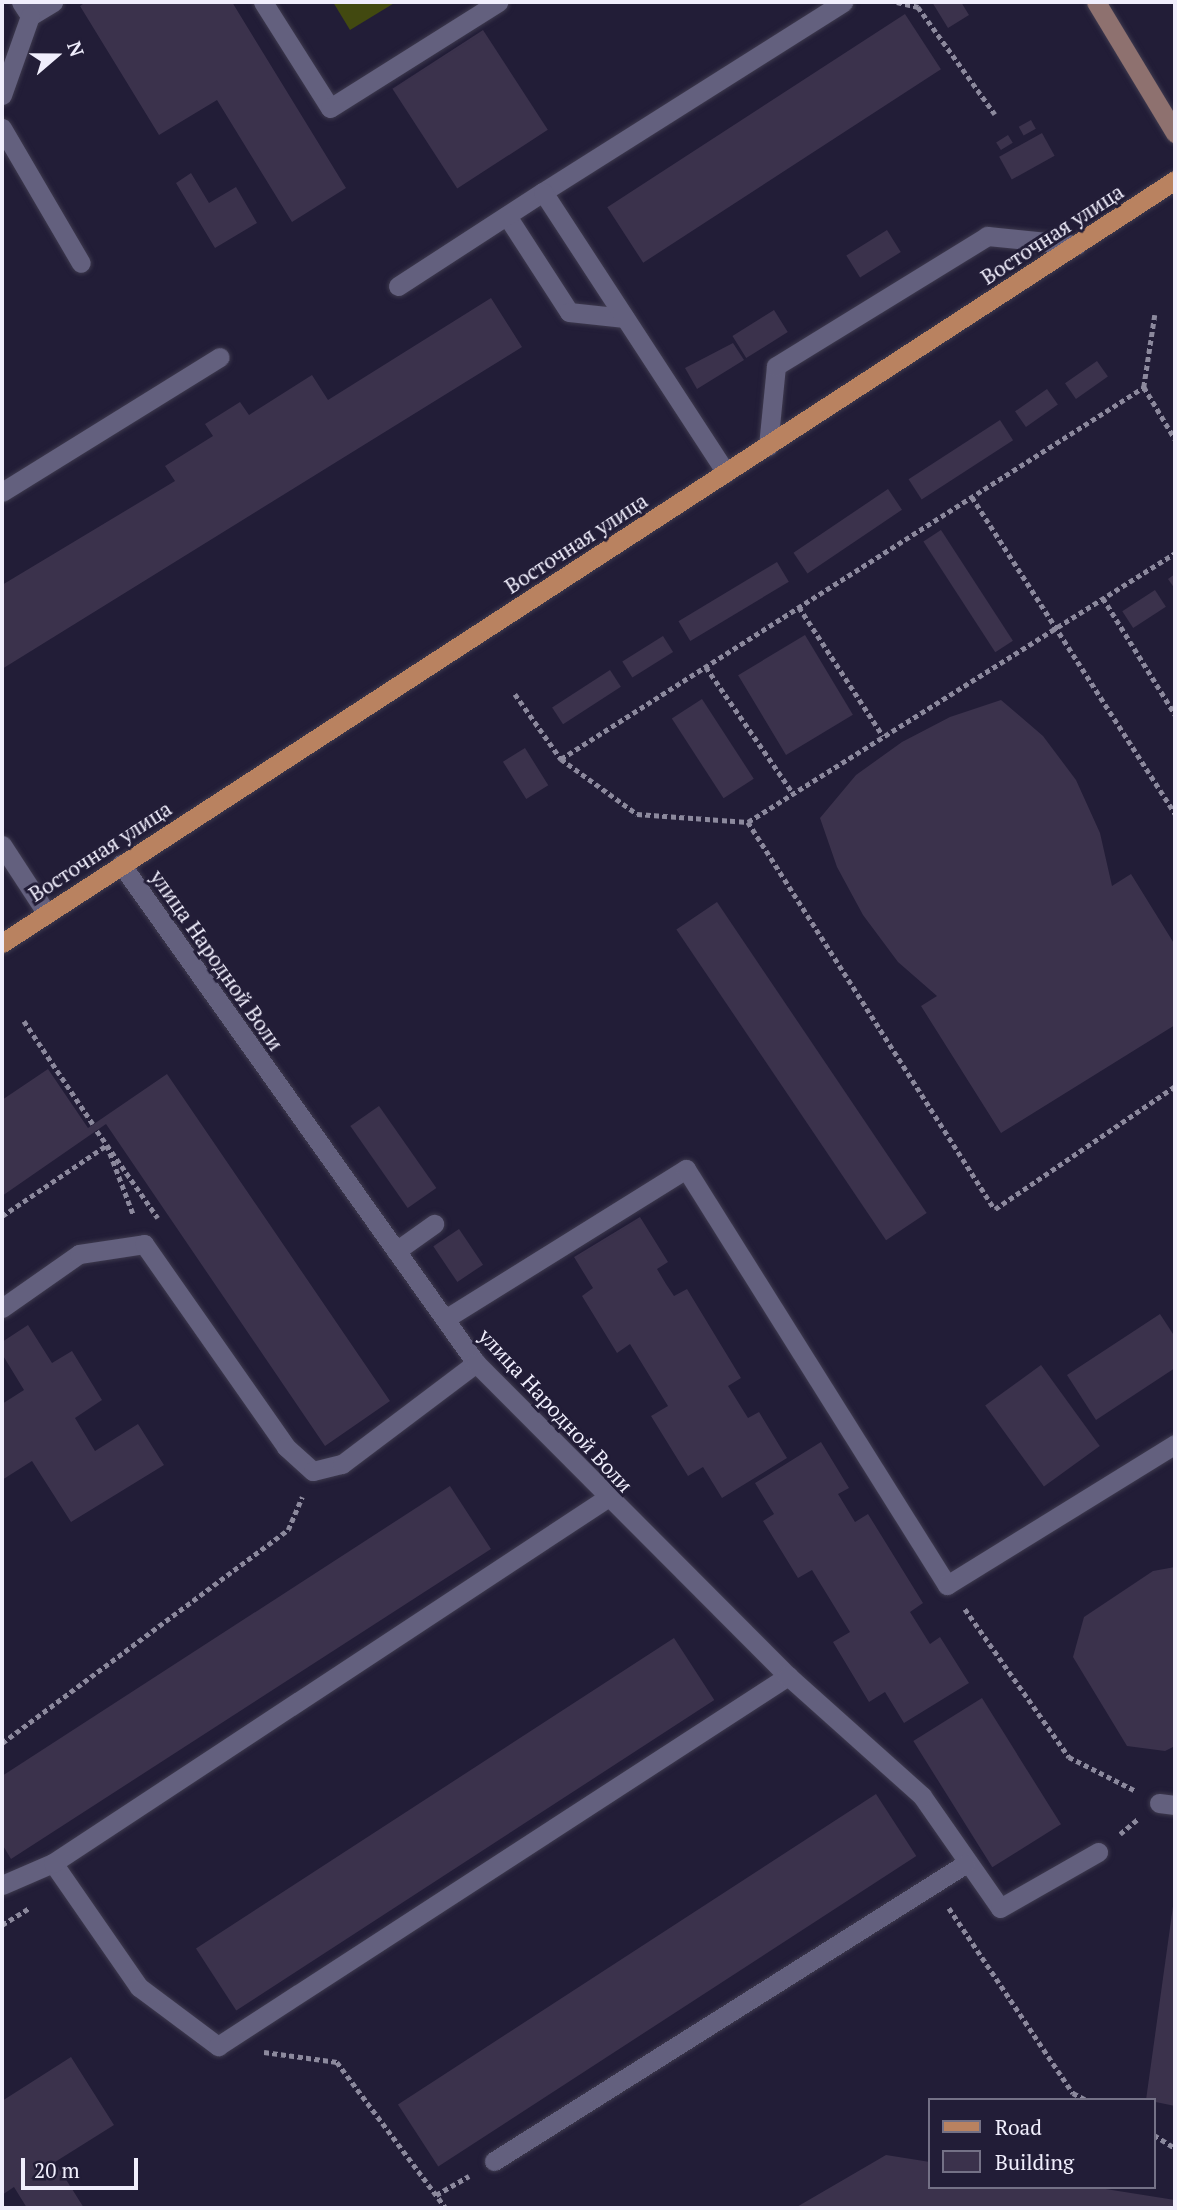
<!DOCTYPE html>
<html>
<head>
<meta charset="utf-8">
<style>
  body { margin:0 }
  #map { position:relative; width:1177px; height:2210px; overflow:hidden; background:#221d37; font-family:"PT Serif",serif }
  div>[style] { position:absolute }
  .green>* { inset:0; background:#424910 }
  .building>* { inset:0; background:#3b324c; transform-origin:0 0 }
  .path>* { height:4.5px; margin-top:-2.25px; transform-origin:0; background:repeating-linear-gradient(90deg,#8c899d 0 5px,transparent 0 8.5px) }
  .roads { filter:drop-shadow(0 0 2px #3e3a4e) drop-shadow(0 0 2px #3e3a4e) }
  .service>* { height:19px; margin:-9.5px; padding:0 9.5px; transform-origin:9.5px; border-radius:9.5px; background:#63607e }
  .minor>* { height:19px; margin:-9.5px; padding:0 9.5px; transform-origin:9.5px; border-radius:9.5px; background:#63607e }
  .secondary>* { height:19px; margin:-9.5px; padding:0 9.5px; transform-origin:9.5px; border-radius:9.5px; background:#8e716f }
  .primary>* { height:19px; margin:-9.5px; padding:0 9.5px; transform-origin:9.5px; border-radius:9.5px; background:#b98260 }
  span { translate:-50% -50%; white-space:nowrap; text-align:center; line-height:1.15; -webkit-text-stroke:6px #221d37; paint-order:stroke }
  .street-label { font-size:21px; color:#f0eefc }
  .frame { position:absolute; inset:0; border:4px solid #f0eefc; pointer-events:none }
  .legend { position:absolute; left:928px; top:2098px; width:228px; height:91px; box-sizing:border-box; background:#221d37; border:2px solid #747186; margin:0; padding:9px 12px; list-style:none; font-size:21px; color:#f0eefc }
  .legend li { display:flex; align-items:center; gap:14px; height:35px }
  .legend b { width:35px; border:2px solid #747186 }
  .north { position:absolute; left:21px; top:21px; width:70px; height:70px; -webkit-text-stroke:5px #221d37; paint-order:stroke; rotate:70deg; font-size:19px; font-weight:700; line-height:28px; text-align:center; color:#f0eefc }
  .north::after { content:''; display:block; margin:auto; width:24px; height:32px; background:#f0eefc; clip-path:polygon(50% 0,100% 100%,50% 72%,0 100%) }
  .scale { position:absolute; left:21px; top:2158px; width:117px; height:32px; box-sizing:border-box; border:4px solid #f0eefc; border-top:0; padding-left:9px; font-size:21px; line-height:24px; white-space:nowrap; color:#f0eefc; -webkit-text-stroke:5px #221d37; paint-order:stroke }
</style>
</head>
<body>
<div id="map">
  <div class="green">
    <div style="clip-path:polygon(333px 2px,396px 2px,350px 30px)"></div>
  </div>
  <div class="building">
    <div style="clip-path:polygon(86px 2px,232px 2px,346px 188px,292px 222px,217px 100px,159px 135px,80px 6px)"></div>
    <div style="clip-path:polygon(932px 2px,961px 2px,969px 15px,948px 28px)"></div>
    <div style="left:905px;top:14px;width:66px;height:355px;rotate:57deg"></div>
    <div style="left:483px;top:30px;width:119px;height:108px;rotate:57deg"></div>
    <div style="left:1031px;top:120px;width:10px;height:14px;rotate:61deg"></div>
    <div style="left:1042px;top:133px;width:26px;height:49px;rotate:61deg"></div>
    <div style="left:1008px;top:135px;width:9px;height:14px;rotate:58deg"></div>
    <div style="clip-path:polygon(191px 173px,209px 203px,236px 187px,257px 223px,215px 248px,176px 183px)"></div>
    <div style="left:887px;top:230px;width:26px;height:48px;rotate:58deg"></div>
    <div style="clip-path:polygon(491px 298px,522px 347px,2px 669px,2px 585px,175px 481px,165px 466px,213px 436px,205px 424px,240px 402px,249px 415px,312px 375px,328px 400px)"></div>
    <div style="left:774px;top:310px;width:26px;height:49px;rotate:58deg"></div>
    <div style="clip-path:polygon(733px 343px,744px 360px,697px 389px,685px 368px)"></div>
    <div style="left:1097px;top:361px;width:19px;height:39px;rotate:55deg"></div>
    <div style="left:1047px;top:389px;width:19px;height:39px;rotate:55deg"></div>
    <div style="left:1000px;top:420px;width:24px;height:109px;rotate:57deg"></div>
    <div style="left:888px;top:489px;width:25px;height:114px;rotate:56deg"></div>
    <div style="left:941px;top:530px;width:132px;height:21px;rotate:57deg"></div>
    <div style="left:777px;top:562px;width:23px;height:115px;rotate:59deg"></div>
    <div style="clip-path:polygon(1175px 574px,1175px 589px,1168px 579px)"></div>
    <div style="left:1155px;top:590px;width:20px;height:39px;rotate:57deg"></div>
    <div style="left:805px;top:635px;width:93px;height:78px;rotate:59deg"></div>
    <div style="left:663px;top:636px;width:19px;height:48px;rotate:58deg"></div>
    <div style="left:610px;top:670px;width:20px;height:69px;rotate:57deg"></div>
    <div style="left:702px;top:699px;width:95px;height:36px;rotate:57deg"></div>
    <div style="clip-path:polygon(1001px 700px,1043px 736px,1076px 780px,1100px 833px,1112px 886px,1131px 874px,1175px 945px,1175px 1025px,1001px 1133px,921px 1006px,937px 996px,898px 962px,863px 915px,837px 867px,820px 818px,856px 775px,902px 742px,950px 717px)"></div>
    <div style="left:525px;top:748px;width:44px;height:26px;rotate:58deg"></div>
    <div style="left:717px;top:902px;width:375px;height:49px;rotate:56deg"></div>
    <div style="clip-path:polygon(48px 1069px,88px 1128px,167px 1074px,390px 1401px,325px 1446px,106px 1124px,2px 1196px,2px 1100px)"></div>
    <div style="left:379px;top:1106px;width:100px;height:35px;rotate:55deg"></div>
    <div style="clip-path:polygon(640px 1217px,668px 1262px,657px 1269px,666px 1284px,674px 1296px,687px 1289px,741px 1378px,728px 1386px,748px 1418px,759px 1412px,787px 1458px,722px 1498px,703px 1467px,688px 1476px,651px 1416px,668px 1406px,630px 1344px,617px 1353px,582px 1296px,593px 1288px,574px 1257px)"></div>
    <div style="left:459px;top:1229px;width:43px;height:31px;rotate:56deg"></div>
    <div style="clip-path:polygon(1160px 1314px,1175px 1337px,1175px 1368px,1096px 1420px,1067px 1375px)"></div>
    <div style="clip-path:polygon(28px 1325px,52px 1363px,72px 1351px,102px 1400px,75px 1418px,95px 1451px,138px 1424px,164px 1465px,71px 1522px,32px 1461px,2px 1480px,2px 1404px,24px 1390px,2px 1354px,2px 1342px)"></div>
    <div style="left:1041px;top:1365px;width:100px;height:69px;rotate:54deg"></div>
    <div style="clip-path:polygon(821px 1442px,849px 1488px,838px 1494px,855px 1522px,868px 1514px,923px 1603px,910px 1612px,930px 1644px,940px 1637px,969px 1683px,904px 1723px,885px 1692px,869px 1702px,833px 1642px,850px 1632px,812px 1570px,798px 1578px,763px 1521px,774px 1514px,755px 1483px)"></div>
    <div style="clip-path:polygon(450px 1486px,491px 1549px,11px 1859px,2px 1844px,2px 1776px)"></div>
    <div style="clip-path:polygon(1175px 1567px,1175px 1746px,1165px 1751px,1127px 1746px,1073px 1657px,1084px 1617px,1153px 1571px)"></div>
    <div style="left:674px;top:1638px;width:74px;height:570px;rotate:57deg"></div>
    <div style="left:982px;top:1698px;width:149px;height:81px;rotate:58deg"></div>
    <div style="left:876px;top:1794px;width:74px;height:570px;rotate:57deg"></div>
    <div style="clip-path:polygon(1175px 1892px,1175px 2106px,1146px 2100px)"></div>
    <div style="clip-path:polygon(71px 2057px,114px 2125px,55px 2162px,84px 2208px,27px 2208px,14px 2187px,2px 2195px,2px 2101px)"></div>
    <div style="clip-path:polygon(886px 2155px,930px 2162px,930px 2187px,1093px 2187px,1175px 2200px,1175px 2208px,795px 2208px)"></div>
  </div>
  <div class="path">
    <div style="left:897px;top:2px;width:22px;rotate:13deg"></div>
    <div style="left:918px;top:7px;width:132px;rotate:54.3deg"></div>
    <div style="left:1155px;top:315px;width:73px;rotate:98.7deg"></div>
    <div style="left:1144px;top:387px;width:61px;rotate:59.2deg"></div>
    <div style="left:972px;top:497px;width:376px;rotate:57.3deg"></div>
    <div style="left:1103px;top:598px;width:137px;rotate:58.2deg"></div>
    <div style="left:799px;top:607px;width:154px;rotate:56.9deg"></div>
    <div style="left:706px;top:667px;width:153px;rotate:55.4deg"></div>
    <div style="left:515px;top:694px;width:80px;rotate:54.7deg"></div>
    <div style="left:561px;top:759px;width:94px;rotate:35.9deg"></div>
    <div style="left:637px;top:814px;width:111px;rotate:4.1deg"></div>
    <div style="left:748px;top:822px;width:505px;rotate:-32.21deg"></div>
    <div style="left:561px;top:759px;width:692px;rotate:-32.54deg"></div>
    <div style="left:748px;top:822px;width:459px;rotate:57.5deg"></div>
    <div style="left:995px;top:1209px;width:218px;rotate:-34.3deg"></div>
    <div style="left:24px;top:1021px;width:124px;rotate:56.2deg"></div>
    <div style="left:97px;top:1131px;width:17px;rotate:54deg"></div>
    <div style="left:107px;top:1145px;width:76px;rotate:69.2deg"></div>
    <div style="left:2px;top:1216px;width:127px;rotate:-34.1deg"></div>
    <div style="left:107px;top:1145px;width:89px;rotate:55.1deg"></div>
    <div style="left:965px;top:1609px;width:181px;rotate:54.9deg"></div>
    <div style="left:1069px;top:1757px;width:73px;rotate:26.9deg"></div>
    <div style="left:2px;top:1743px;width:357px;rotate:-36.7deg"></div>
    <div style="left:288px;top:1530px;width:36px;rotate:-67deg"></div>
    <div style="left:1120px;top:1834px;width:23px;rotate:-40deg"></div>
    <div style="left:949px;top:1908px;width:223px;rotate:56.2deg"></div>
    <div style="left:1073px;top:2093px;width:15px;rotate:28deg"></div>
    <div style="left:2px;top:1925px;width:31px;rotate:-32deg"></div>
    <div style="left:264px;top:2052px;width:74px;rotate:7.8deg"></div>
    <div style="left:337px;top:2062px;width:182px;rotate:53.3deg"></div>
    <div style="left:1154px;top:2135px;width:25px;rotate:32deg"></div>
    <div style="left:436px;top:2195px;width:38px;rotate:-30deg"></div>
  </div>
  <div class="roads">
    <div class="service">
      <div style="left:21px;top:2px;width:17px;rotate:57deg"></div>
      <div style="left:30px;top:16px;width:27px;rotate:-31deg"></div>
      <div style="left:263px;top:2px;width:125px;rotate:57.7deg"></div>
      <div style="left:330px;top:108px;width:199px;rotate:-32.2deg"></div>
      <div style="left:2px;top:95px;width:84px;rotate:-70.5deg"></div>
      <div style="left:2px;top:128px;width:156px;rotate:59.7deg"></div>
      <div style="left:543px;top:192px;width:355px;rotate:-32.3deg"></div>
      <div style="left:507px;top:216px;width:114px;rotate:57.1deg"></div>
      <div style="left:569px;top:312px;width:56px;rotate:6.1deg"></div>
      <div style="left:398px;top:286px;width:173px;rotate:-33deg"></div>
      <div style="left:543px;top:192px;width:335px;rotate:56.9deg"></div>
      <div style="left:768px;top:446px;width:80px;rotate:-84.3deg"></div>
      <div style="left:776px;top:366px;width:248px;rotate:-31.6deg"></div>
      <div style="left:987px;top:236px;width:90px;rotate:5.7deg"></div>
      <div style="left:2px;top:492px;width:256px;rotate:-31.8deg"></div>
      <div style="left:2px;top:845px;width:82px;rotate:56.9deg"></div>
      <div style="left:396px;top:1251px;width:47px;rotate:-35.4deg"></div>
      <div style="left:2px;top:1308px;width:94px;rotate:-35deg"></div>
      <div style="left:79px;top:1254px;width:66px;rotate:-8.7deg"></div>
      <div style="left:144px;top:1244px;width:248px;rotate:55deg"></div>
      <div style="left:286px;top:1447px;width:36px;rotate:42deg"></div>
      <div style="left:313px;top:1471px;width:30px;rotate:-14deg"></div>
      <div style="left:342px;top:1464px;width:168px;rotate:-37deg"></div>
      <div style="left:445px;top:1319px;width:284px;rotate:-31.9deg"></div>
      <div style="left:686px;top:1169px;width:491px;rotate:57.9deg"></div>
      <div style="left:947px;top:1585px;width:268px;rotate:-31.7deg"></div>
      <div style="left:922px;top:1796px;width:136px;rotate:55.1deg"></div>
      <div style="left:1000px;top:1908px;width:113px;rotate:-29.7deg"></div>
      <div style="left:53px;top:1863px;width:151px;rotate:55.3deg"></div>
      <div style="left:139px;top:1987px;width:99px;rotate:36.8deg"></div>
      <div style="left:218px;top:2046px;width:680px;rotate:-32.99deg"></div>
      <div style="left:2px;top:1885px;width:56px;rotate:-23.3deg"></div>
      <div style="left:53px;top:1863px;width:663px;rotate:-33.38deg"></div>
      <div style="left:494px;top:2161px;width:557px;rotate:-32.23deg"></div>
    </div>
    <div class="minor">
      <div style="left:121px;top:864px;width:612px;rotate:54.57deg"></div>
      <div style="left:476px;top:1363px;width:442px;rotate:45.1deg"></div>
      <div style="left:788px;top:1676px;width:180px;rotate:41.8deg"></div>
      <div style="left:1159px;top:1803px;width:16px;rotate:7deg"></div>
    </div>
    <div class="secondary">
      <div style="left:1096px;top:2px;width:153px;rotate:58.9deg"></div>
    </div>
    <div class="primary">
      <div style="left:2px;top:943px;width:1399px;rotate:-33.04deg"></div>
    </div>
  </div>
  <div class="street-label">
    <span style="left:1052px;top:234px;rotate:-33deg">Восточная улица</span>
    <span style="left:576px;top:543px;rotate:-33deg">Восточная улица</span>
    <span style="left:100px;top:851px;rotate:-33deg">Восточная улица</span>
    <span style="left:217px;top:960px;rotate:55deg">улица Народной Воли</span>
    <span style="left:556px;top:1410px;rotate:47deg">улица Народной Воли</span>
  </div>
  <div class="frame"></div>
  <ul class="legend">
  <li><b style="height:9px;background:#b98260"></b>Road</li>
  <li><b style="height:19px;background:#3b324c"></b>Building</li>
  </ul>
  <div class="north">N</div>
  <div class="scale">20 m</div>
</div>
</body>
</html>
